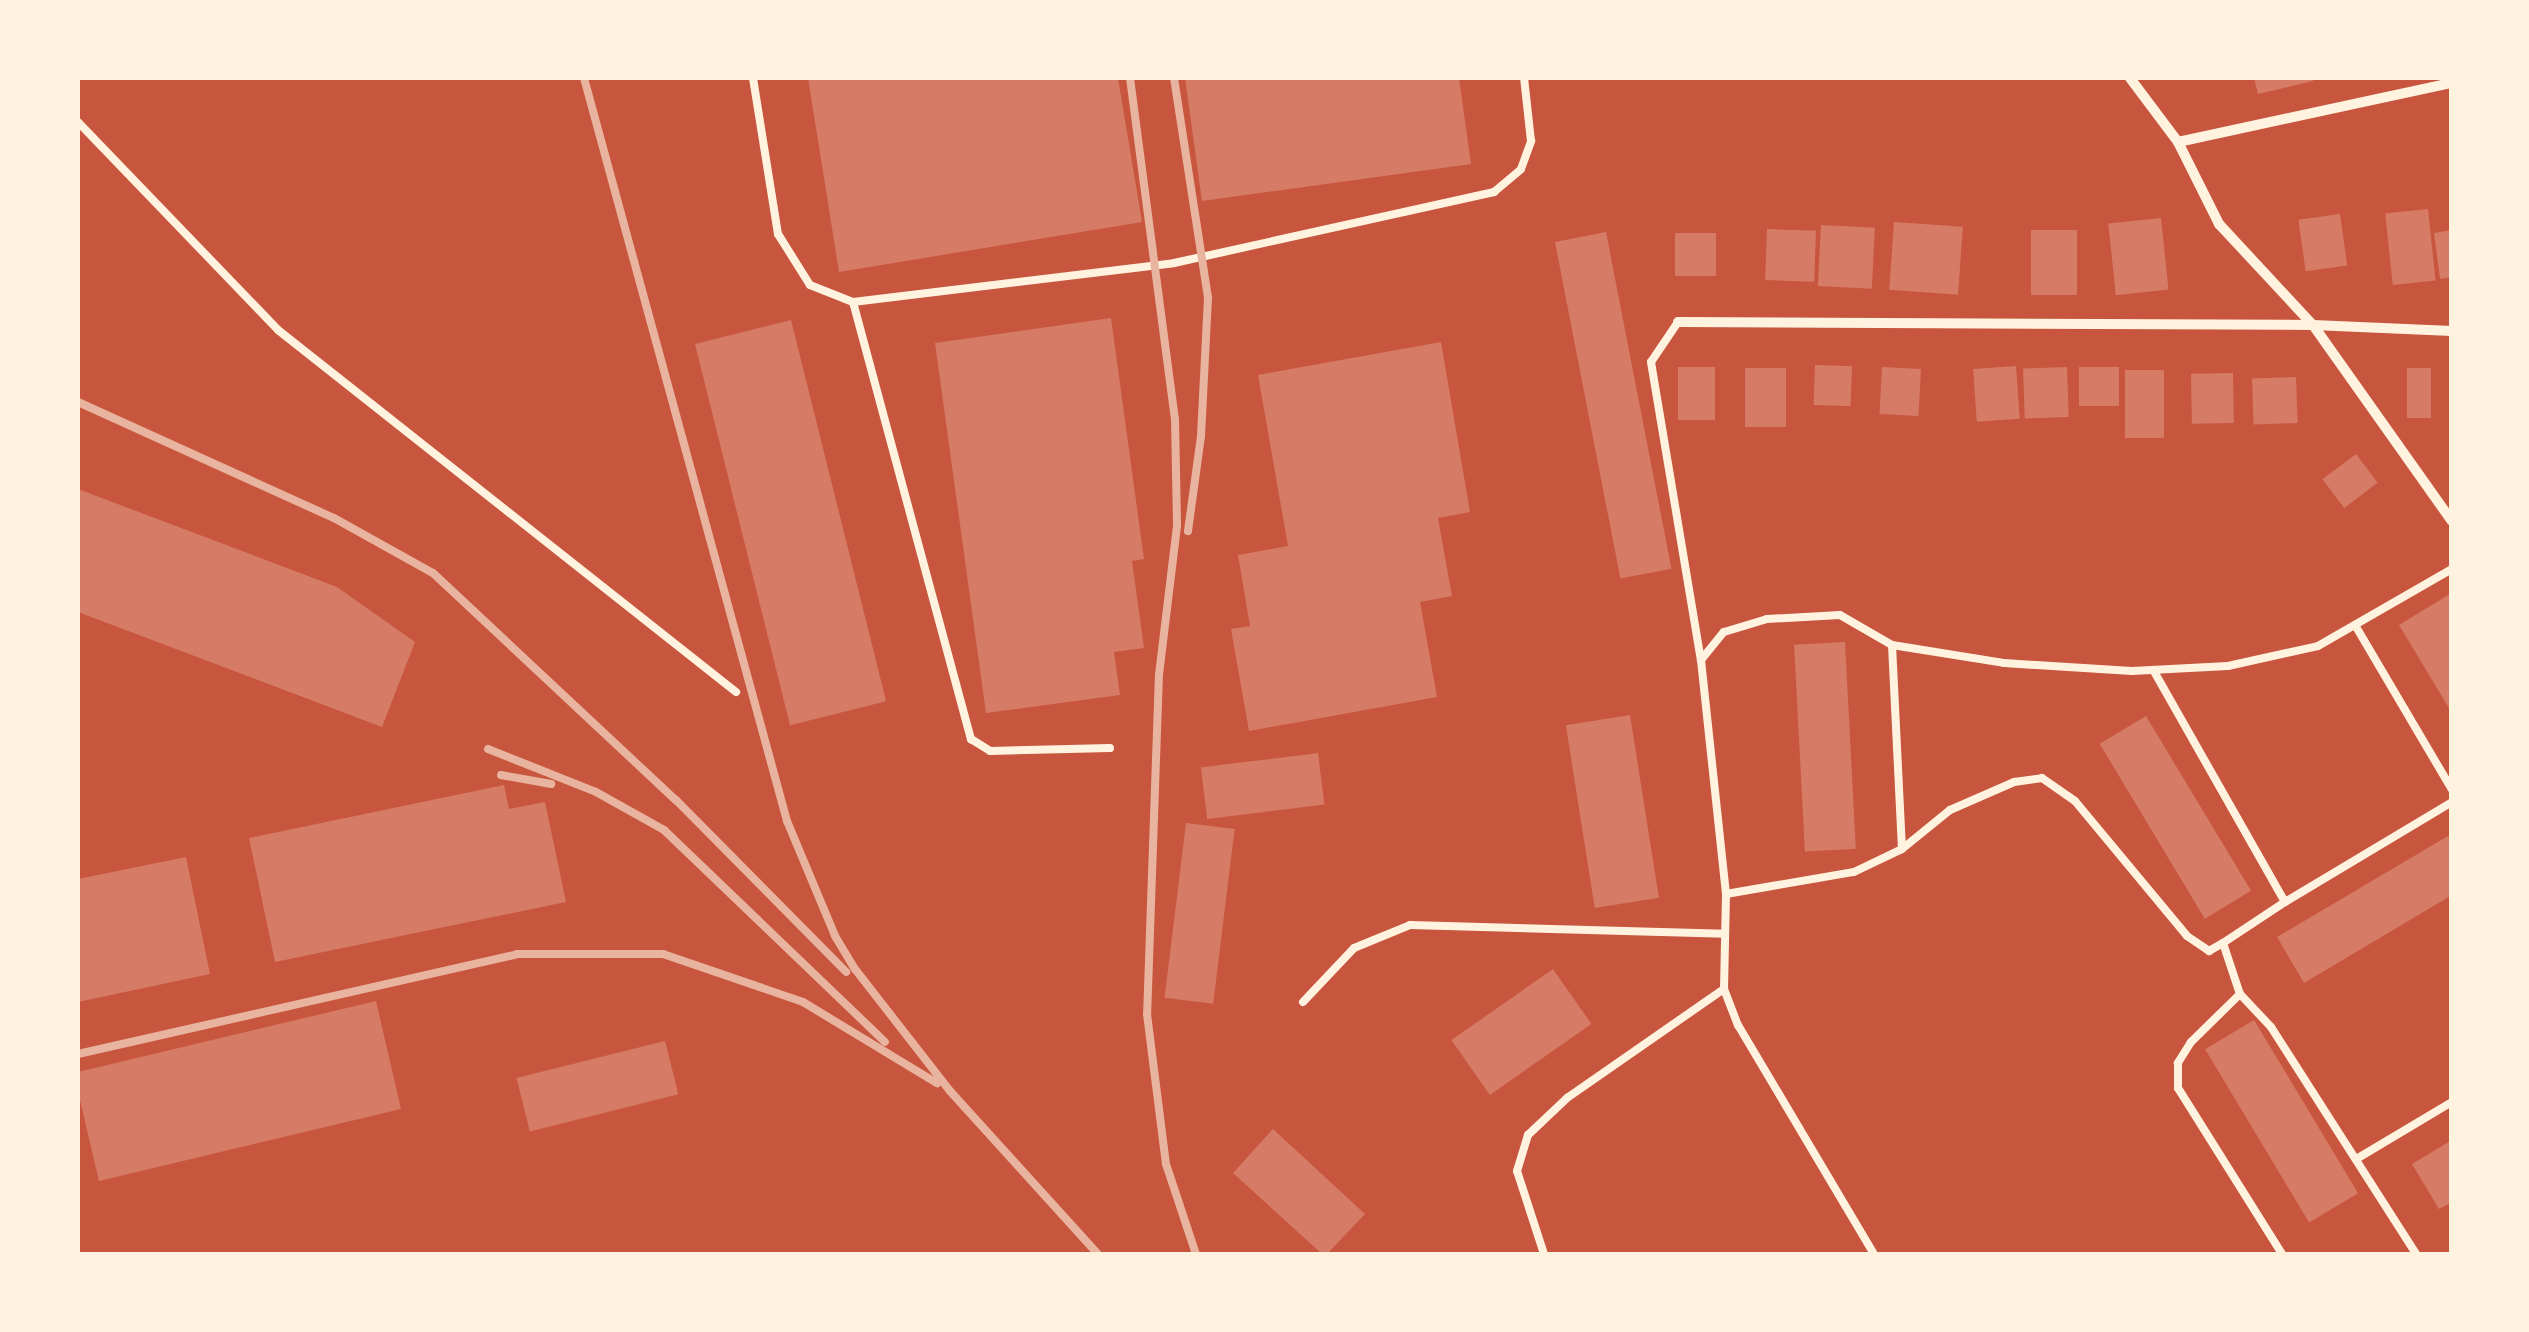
<!DOCTYPE html>
<html>
<head>
<meta charset="utf-8">
<style>
  body { margin:0 }
  #map { position:relative; width:2529px; height:1332px; overflow:hidden; background:#c8553d; font-family:"DM Sans",sans-serif }
  div>[style] { position:absolute }
  .building>* { inset:0; background:#d67c66; transform-origin:0 0 }
  .service>* { height:8px; margin:-4px; padding:0 4px; transform-origin:4px; border-radius:4px; background:#fff3e0 }
  .minor>* { height:10px; margin:-5px; padding:0 5px; transform-origin:5px; border-radius:5px; background:#fff3e0 }
  .rail>* { height:8px; margin:-4px; padding:0 4px; transform-origin:4px; border-radius:4px; background:#e9b49f }
  span { translate:-50% -50%; white-space:nowrap; text-align:center; line-height:1.15; -webkit-text-stroke:9px #fff3e0; paint-order:stroke }
  .frame { position:absolute; inset:0; border:80px solid #fff3e0; pointer-events:none }
</style>
</head>
<body>
<div id="map">
  <div class="building">
    <div style="clip-path:polygon(808px 78px,1118px 78px,1142px 222px,839px 272px)"></div>
    <div style="clip-path:polygon(1185px 78px,1459px 78px,1471px 164px,1202px 201px)"></div>
    <div style="clip-path:polygon(2254px 78px,2312px 78px,2313px 81px,2258px 94px)"></div>
    <div style="left:2428px;top:209px;width:72px;height:43px;rotate:84deg"></div>
    <div style="left:2340px;top:214px;width:52px;height:42px;rotate:82deg"></div>
    <div style="left:2161px;top:218px;width:72px;height:53px;rotate:84deg"></div>
    <div style="left:1894px;top:222px;width:69px;height:68px;rotate:4deg"></div>
    <div style="left:1821px;top:225px;width:54px;height:61px;rotate:3deg"></div>
    <div style="left:1767px;top:229px;width:49px;height:51px;rotate:2deg"></div>
    <div style="left:2031px;top:230px;width:46px;height:65px"></div>
    <div style="clip-path:polygon(2452px 230px,2452px 277px,2440px 279px,2434px 233px)"></div>
    <div style="left:1606px;top:232px;width:343px;height:52px;rotate:79deg"></div>
    <div style="left:1675px;top:233px;width:41px;height:43px"></div>
    <div style="clip-path:polygon(1111px 318px,1144px 559px,1132px 561px,1144px 648px,1114px 652px,1120px 695px,986px 713px,935px 343px)"></div>
    <div style="left:791px;top:320px;width:393px;height:99px;rotate:76deg"></div>
    <div style="clip-path:polygon(1441px 342px,1470px 512px,1438px 518px,1452px 596px,1420px 602px,1437px 697px,1249px 731px,1231px 629px,1250px 626px,1238px 555px,1288px 546px,1258px 375px)"></div>
    <div style="left:1815px;top:365px;width:37px;height:40px;rotate:2deg"></div>
    <div style="left:2016px;top:366px;width:53px;height:43px;rotate:86deg"></div>
    <div style="left:1678px;top:367px;width:37px;height:53px"></div>
    <div style="left:1882px;top:367px;width:39px;height:47px;rotate:3deg"></div>
    <div style="left:2067px;top:367px;width:50px;height:44px;rotate:88deg"></div>
    <div style="left:2079px;top:367px;width:40px;height:39px"></div>
    <div style="left:1745px;top:368px;width:41px;height:59px"></div>
    <div style="left:2407px;top:368px;width:24px;height:50px"></div>
    <div style="left:2125px;top:370px;width:39px;height:68px"></div>
    <div style="left:2233px;top:373px;width:50px;height:42px;rotate:89deg"></div>
    <div style="left:2296px;top:377px;width:46px;height:44px;rotate:88deg"></div>
    <div style="left:2356px;top:454px;width:36px;height:42px;rotate:53deg"></div>
    <div style="clip-path:polygon(78px 489px,337px 587px,415px 642px,382px 727px,78px 612px)"></div>
    <div style="clip-path:polygon(2450px 594px,2452px 596px,2452px 713px,2399px 625px)"></div>
    <div style="left:1845px;top:642px;width:207px;height:51px;rotate:87deg"></div>
    <div style="left:1630px;top:715px;width:185px;height:65px;rotate:81deg"></div>
    <div style="left:2146px;top:716px;width:204px;height:54px;rotate:59deg"></div>
    <div style="left:1318px;top:753px;width:52px;height:118px;rotate:83deg"></div>
    <div style="clip-path:polygon(504px 785px,509px 809px,545px 802px,566px 902px,275px 962px,249px 838px)"></div>
    <div style="left:1186px;top:823px;width:49px;height:176px;rotate:7deg"></div>
    <div style="clip-path:polygon(2448px 836px,2452px 842px,2452px 895px,2304px 983px,2277px 937px)"></div>
    <div style="clip-path:polygon(186px 857px,210px 974px,78px 1002px,78px 879px)"></div>
    <div style="left:1553px;top:969px;width:67px;height:124px;rotate:55deg"></div>
    <div style="clip-path:polygon(376px 1001px,401px 1109px,99px 1181px,78px 1092px,78px 1072px)"></div>
    <div style="left:2254px;top:1020px;width:202px;height:57px;rotate:59deg"></div>
    <div style="left:665px;top:1041px;width:55px;height:153px;rotate:76deg"></div>
    <div style="clip-path:polygon(1273px 1129px,1365px 1214px,1327px 1254px,1322px 1254px,1233px 1173px)"></div>
    <div style="clip-path:polygon(2452px 1140px,2452px 1202px,2439px 1209px,2412px 1164px)"></div>
  </div>
  <div class="service">
    <div style="left:753px;top:78px;width:158px;rotate:80.9deg"></div>
    <div style="left:778px;top:234px;width:60px;rotate:57.9deg"></div>
    <div style="left:810px;top:285px;width:46px;rotate:21.6deg"></div>
    <div style="left:853px;top:302px;width:323px;rotate:-6.9deg"></div>
    <div style="left:1174px;top:263px;width:328px;rotate:-12.5deg"></div>
    <div style="left:1494px;top:192px;width:35px;rotate:-40deg"></div>
    <div style="left:1521px;top:169px;width:30px;rotate:-70deg"></div>
    <div style="left:1531px;top:141px;width:63px;rotate:-96.3deg"></div>
    <div style="left:78px;top:122px;width:289px;rotate:46.1deg"></div>
    <div style="left:278px;top:330px;width:584px;rotate:38.32deg"></div>
    <div style="left:853px;top:302px;width:453px;rotate:74.9deg"></div>
    <div style="left:971px;top:739px;width:22px;rotate:32deg"></div>
    <div style="left:990px;top:751px;width:120px;rotate:-1.4deg"></div>
    <div style="left:1678px;top:322px;width:48px;rotate:124deg"></div>
    <div style="left:1651px;top:362px;width:302px;rotate:80.5deg"></div>
    <div style="left:1701px;top:660px;width:235px;rotate:83.9deg"></div>
    <div style="left:1726px;top:894px;width:95px;rotate:91.2deg"></div>
    <div style="left:1724px;top:989px;width:39px;rotate:69deg"></div>
    <div style="left:1738px;top:1025px;width:266px;rotate:59.3deg"></div>
    <div style="left:2355px;top:625px;width:191px;rotate:59.5deg"></div>
    <div style="left:1892px;top:645px;width:204px;rotate:87.2deg"></div>
    <div style="left:1701px;top:660px;width:36px;rotate:-51deg"></div>
    <div style="left:1724px;top:632px;width:45px;rotate:-16.8deg"></div>
    <div style="left:1767px;top:619px;width:73px;rotate:-3.1deg"></div>
    <div style="left:1840px;top:615px;width:60px;rotate:30deg"></div>
    <div style="left:1892px;top:645px;width:113px;rotate:9.1deg"></div>
    <div style="left:2004px;top:663px;width:128px;rotate:3.6deg"></div>
    <div style="left:2132px;top:671px;width:96px;rotate:-3deg"></div>
    <div style="left:2228px;top:666px;width:92px;rotate:-12.5deg"></div>
    <div style="left:2318px;top:646px;width:155px;rotate:-29.9deg"></div>
    <div style="left:1726px;top:894px;width:130px;rotate:-9.8deg"></div>
    <div style="left:1854px;top:872px;width:53px;rotate:-25.6deg"></div>
    <div style="left:1902px;top:849px;width:62px;rotate:-39.1deg"></div>
    <div style="left:1950px;top:810px;width:70px;rotate:-23.6deg"></div>
    <div style="left:2014px;top:782px;width:28px;rotate:-8deg"></div>
    <div style="left:2042px;top:778px;width:40px;rotate:34.9deg"></div>
    <div style="left:2075px;top:801px;width:175px;rotate:50.3deg"></div>
    <div style="left:2187px;top:936px;width:27px;rotate:34deg"></div>
    <div style="left:2209px;top:951px;width:16px;rotate:-30deg"></div>
    <div style="left:2223px;top:943px;width:74px;rotate:-33.5deg"></div>
    <div style="left:2285px;top:902px;width:267px;rotate:-119.6deg"></div>
    <div style="left:2285px;top:902px;width:195px;rotate:-30.9deg"></div>
    <div style="left:2223px;top:943px;width:54px;rotate:71.6deg"></div>
    <div style="left:2240px;top:994px;width:45px;rotate:46.8deg"></div>
    <div style="left:2271px;top:1027px;width:269px;rotate:57.4deg"></div>
    <div style="left:2240px;top:994px;width:69px;rotate:135.6deg"></div>
    <div style="left:2191px;top:1042px;width:25px;rotate:122deg"></div>
    <div style="left:2178px;top:1063px;width:25px;rotate:90deg"></div>
    <div style="left:2178px;top:1088px;width:196px;rotate:57.9deg"></div>
    <div style="left:1303px;top:1002px;width:74px;rotate:-46.6deg"></div>
    <div style="left:1354px;top:948px;width:61px;rotate:-22.3deg"></div>
    <div style="left:1410px;top:925px;width:315px;rotate:1.6deg"></div>
    <div style="left:2358px;top:1158px;width:109px;rotate:-30.8deg"></div>
    <div style="left:1544px;top:1254px;width:87px;rotate:-108deg"></div>
    <div style="left:1517px;top:1171px;width:38px;rotate:-73deg"></div>
    <div style="left:1528px;top:1135px;width:54px;rotate:-43.5deg"></div>
    <div style="left:1567px;top:1098px;width:191px;rotate:-34.8deg"></div>
  </div>
  <div class="minor">
    <div style="left:2130px;top:78px;width:80px;rotate:53.1deg"></div>
    <div style="left:2178px;top:142px;width:92px;rotate:63.4deg"></div>
    <div style="left:2219px;top:224px;width:138px;rotate:47.1deg"></div>
    <div style="left:2313px;top:325px;width:240px;rotate:54.7deg"></div>
    <div style="left:2178px;top:142px;width:280px;rotate:-12.2deg"></div>
    <div style="left:1678px;top:322px;width:635px;rotate:0.27deg"></div>
    <div style="left:2313px;top:325px;width:139px;rotate:2.5deg"></div>
  </div>
  <div class="rail">
    <div style="left:584px;top:78px;width:770px;rotate:74.72deg"></div>
    <div style="left:787px;top:821px;width:125px;rotate:67.3deg"></div>
    <div style="left:835px;top:936px;width:39px;rotate:59deg"></div>
    <div style="left:855px;top:969px;width:155px;rotate:52.1deg"></div>
    <div style="left:950px;top:1091px;width:220px;rotate:47.8deg"></div>
    <div style="left:1130px;top:78px;width:344px;rotate:82.5deg"></div>
    <div style="left:1175px;top:419px;width:107px;rotate:88.9deg"></div>
    <div style="left:1177px;top:526px;width:149px;rotate:96.9deg"></div>
    <div style="left:1159px;top:674px;width:340px;rotate:92deg"></div>
    <div style="left:1147px;top:1014px;width:151px;rotate:82.8deg"></div>
    <div style="left:1166px;top:1164px;width:95px;rotate:71.6deg"></div>
    <div style="left:1174px;top:78px;width:223px;rotate:81.2deg"></div>
    <div style="left:1208px;top:298px;width:138px;rotate:92.9deg"></div>
    <div style="left:1201px;top:436px;width:96px;rotate:97.8deg"></div>
    <div style="left:78px;top:402px;width:281px;rotate:24.4deg"></div>
    <div style="left:334px;top:518px;width:113px;rotate:29.1deg"></div>
    <div style="left:433px;top:573px;width:333px;rotate:43.1deg"></div>
    <div style="left:676px;top:800px;width:242px;rotate:45.3deg"></div>
    <div style="left:488px;top:749px;width:116px;rotate:21.7deg"></div>
    <div style="left:596px;top:792px;width:78px;rotate:29.2deg"></div>
    <div style="left:664px;top:830px;width:306px;rotate:43.8deg"></div>
    <div style="left:501px;top:775px;width:51px;rotate:10.2deg"></div>
    <div style="left:78px;top:1054px;width:450px;rotate:-12.8deg"></div>
    <div style="left:517px;top:954px;width:146px"></div>
    <div style="left:663px;top:954px;width:148px;rotate:18.9deg"></div>
    <div style="left:803px;top:1002px;width:157px;rotate:31.2deg"></div>
  </div>
  <div class="frame"></div>
</div>
</body>
</html>
